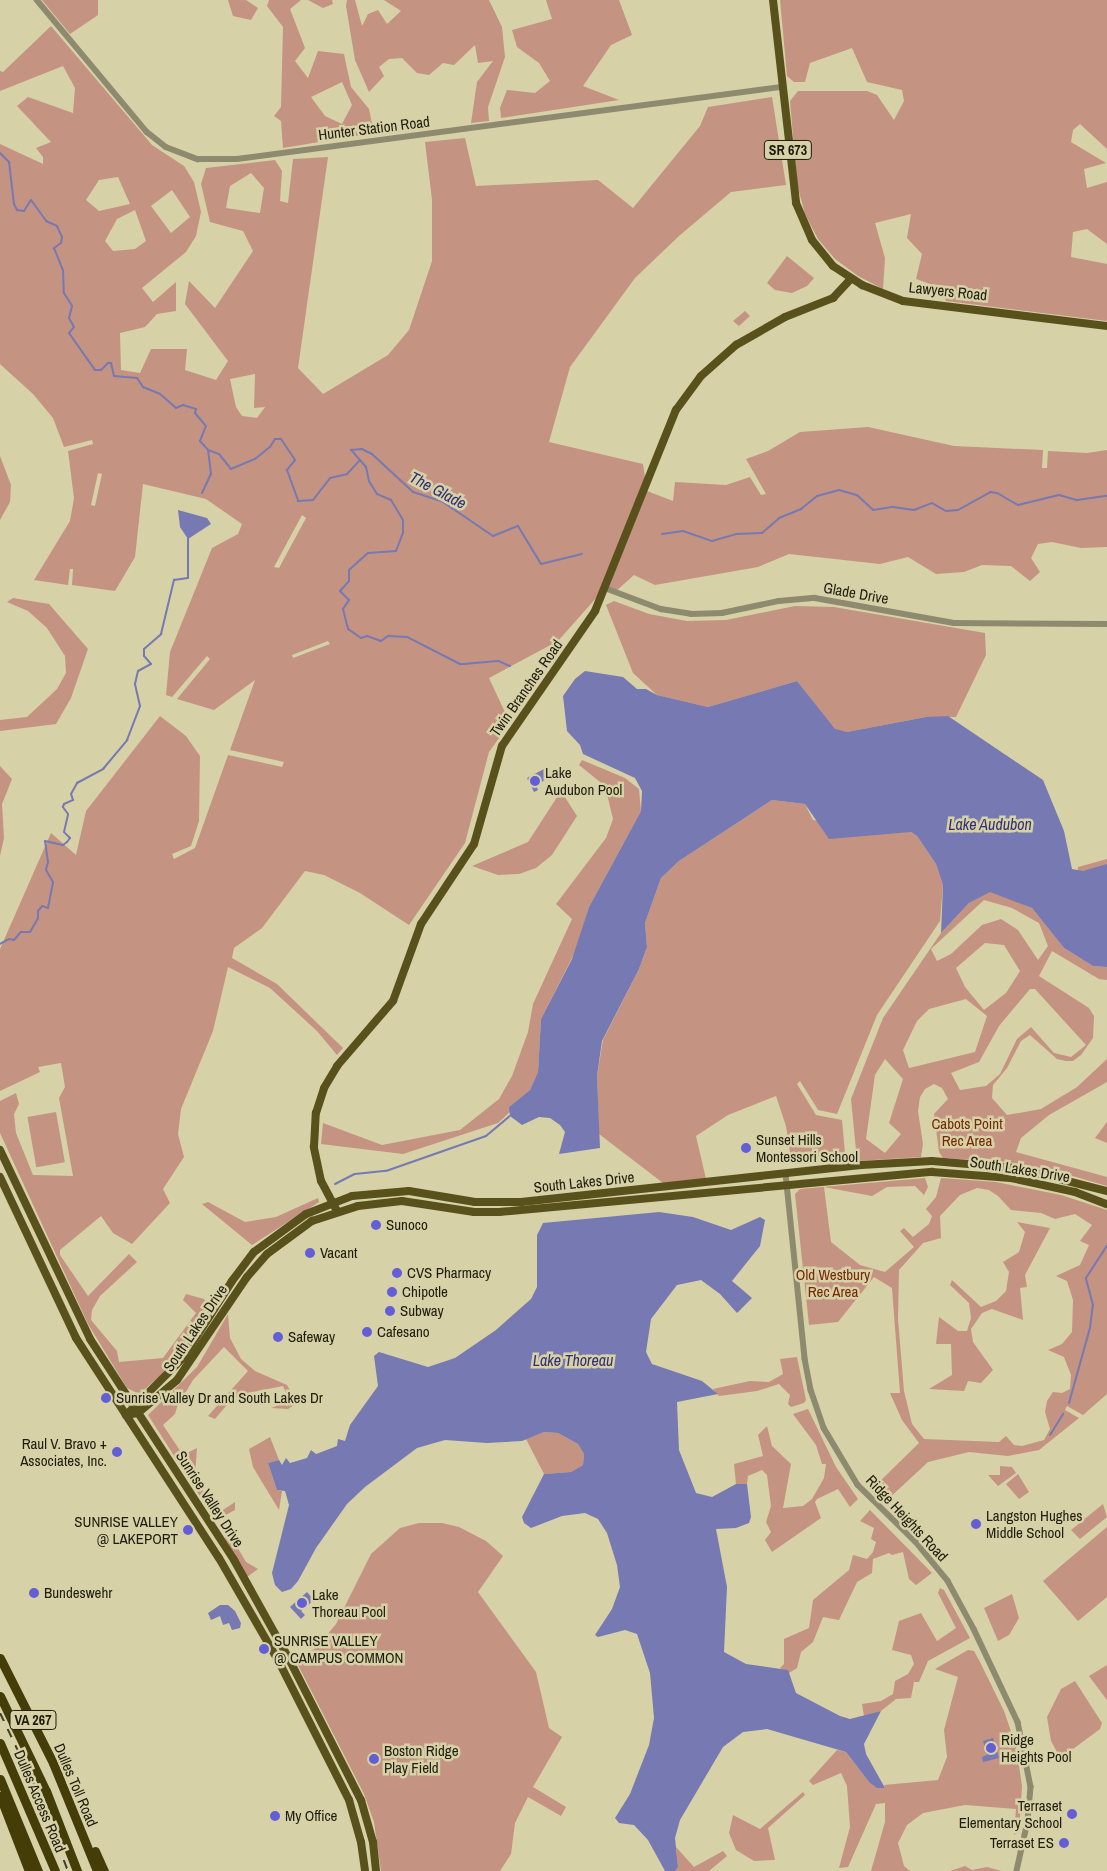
<!DOCTYPE html>
<html>
<head>
<meta charset="utf-8">
<style>
  body { margin:0 }
  #map { position:relative; width:1107px; height:1871px; overflow:hidden; background:#d7d1a7; font-family:"Archivo Narrow",sans-serif }
  div>[style] { position:absolute }
  .green>* { inset:0; background:#c59381; transform-origin:0 0 }
  .water>* { inset:0; background:#7679b2 }
  .stream>* { height:2px; margin:-1px; padding:0 1px; transform-origin:1px; border-radius:1px; background:#7679b2 }
  .minor>* { height:5.5px; margin:-2.75px; padding:0 2.75px; transform-origin:2.75px; border-radius:2.75px; background:#8e8a6f }
  .major>* { height:8px; margin:-4px; padding:0 4px; transform-origin:4px; border-radius:4px; background:#59511b }
  .highway>* { height:9px; margin:-4.5px; padding:0 4.5px; transform-origin:4.5px; border-radius:4.5px; background:#443d07 }
  .rail>* { height:2px; margin-top:-1px; transform-origin:0; background:repeating-linear-gradient(90deg,#413e29 0 9px,transparent 0 18px) }
  .dots>* { width:14px; height:14px; translate:-50% -50%; box-sizing:border-box; border:2px solid #d7d1a7; border-radius:50% }
  span { translate:-50% -50%; white-space:nowrap; text-align:center; line-height:1.15; -webkit-text-stroke:5px #d7d1a7; paint-order:stroke }
  .shield-label span { padding:1px 4px; background:#d7d1a7; border:1px solid; border-radius:4px; -webkit-text-stroke-width:0 }
  .shield-label { font-size:14px; color:#1e1c0c; font-weight:700 }
  .street-label { font-size:15px; color:#1e1c0c }
  .poi-label { font-size:15px; color:#1e1c0c }
  .left { translate:0 -50%; text-align:left }
  .right { translate:-100% -50%; text-align:right }
  .park-label { font-size:15px; color:#752804 }
  .water-label { font-size:16px; color:#322e74; font-style:italic }
</style>
</head>
<body>
<div id="map">
  <div class="green">
    <div style="clip-path:polygon(42px 0,98px 0,98px 15px,70px 34px)"></div>
    <div style="clip-path:polygon(228px 0,246px 0,258px 8px,251px 20px,233px 16px)"></div>
    <div style="clip-path:polygon(evenodd,269px 0,301px 0,290px 9px,305px 48px,295px 61px,308px 78px,318px 51px,344px 54px,351px 87px,369px 109px,374px 133px,283px 148px,281px 121px,274px 116px,281px 107px,283px 27px,267px 6px,269px 0,342px 82px,352px 105px,342px 124px,325px 116px,311px 97px,342px 82px)"></div>
    <div style="clip-path:polygon(308px 0,332px 0,333px 4px,323px 8px)"></div>
    <div style="clip-path:polygon(347px 0,355px 0,362px 26px,368px 14px,378px 10px,387px 24px,401px 11px,384px 0,489px 0,502px 27px,505px 57px,488px 107px,489px 121px,471px 123px,477px 82px,493px 61px,478px 63px,475px 45px,454px 65px,443px 63px,429px 75px,417px 73px,402px 58px,389px 59px,379px 67px,384px 76px,369px 92px,355px 60px,346px 6px)"></div>
    <div style="clip-path:polygon(546px 0,619px 0,632px 35px,611px 45px,583px 86px,619px 100px,501px 118px,500px 108px,507px 90px,535px 93px,550px 81px,539px 63px,517px 47px,512px 30px,552px 19px)"></div>
    <div style="clip-path:polygon(780px 0,1107px 0,1107px 149px,1080px 124px,1073px 130px,1071px 142px,1106px 163px,1084px 169px,1087px 188px,1107px 182px,1107px 244px,1087px 229px,1073px 232px,1071px 257px,1107px 264px,1107px 321px,946px 301px,941px 288px,916px 279px,922px 254px,907px 238px,911px 214px,875px 223px,885px 258px,883px 289px,858px 276px,835px 259px,818px 239px,805px 214px,797px 184px,790px 101px,798px 91px,867px 91px,877px 95px,894px 120px,904px 101px,902px 90px,867px 82px,852px 48px,810px 63px,805px 82px,794px 82px,787px 76px)"></div>
    <div style="clip-path:polygon(evenodd,51px 26px,152px 145px,184px 166px,194px 182px,201px 212px,196px 236px,186px 252px,142px 288px,153px 302px,176px 282px,176px 311px,157px 314px,145px 327px,120px 333px,121px 370px,140px 373px,151px 349px,187px 349px,185px 370px,216px 380px,228px 361px,185px 304px,189px 281px,215px 308px,253px 251px,243px 231px,210px 222px,201px 184px,206px 168px,275px 160px,282px 171px,280px 201px,288px 203px,293px 159px,328px 157px,298px 368px,323px 394px,388px 355px,409px 330px,432px 261px,432px 200px,425px 142px,465px 138px,476px 186px,598px 180px,633px 208px,700px 126px,708px 107px,772px 97px,786px 185px,731px 192px,679px 236px,635px 278px,570px 367px,549px 442px,643px 464px,647px 491px,673px 501px,675px 482px,726px 485px,750px 477px,761px 495px,766px 494px,746px 459px,768px 451px,800px 432px,868px 427px,954px 446px,1043px 450px,1042px 468px,1047px 468px,1048px 451px,1087px 453px,1107px 450px,1107px 547px,1081px 548px,1052px 542px,1038px 544px,1031px 558px,1040px 572px,1030px 581px,1011px 566px,982px 565px,964px 572px,936px 574px,908px 557px,880px 564px,789px 554px,758px 567px,655px 585px,634px 575px,615px 592px,605px 588px,558px 641px,489px 678px,510px 723px,489px 752px,465px 843px,409px 925px,360px 893px,324px 875px,305px 871px,262px 928px,234px 948px,232px 958px,277px 984px,343px 1048px,337px 1055px,317px 1031px,270px 988px,228px 967px,213px 1031px,181px 1109px,178px 1134px,184px 1157px,163px 1189px,170px 1203px,132px 1244px,113px 1233px,101px 1216px,60px 1250px,60px 1255px,88px 1296px,129px 1254px,137px 1262px,100px 1296px,92px 1310px,91px 1320px,117px 1351px,119px 1362px,163px 1358px,196px 1313px,183px 1300px,186px 1294px,204px 1299px,209px 1305px,178px 1354px,160px 1376px,139px 1394px,127px 1388px,88px 1324px,0 1133px,0 1101px,16px 1093px,19px 1104px,14px 1114px,16px 1133px,33px 1175px,73px 1176px,59px 1098px,65px 1087px,61px 1063px,38px 1067px,40px 1072px,0 1091px,0 949px,51px 833px,76px 855px,86px 811px,160px 716px,186px 736px,200px 756px,199px 821px,191px 846px,172px 854px,174px 859px,195px 848px,228px 755px,282px 767px,284px 762px,230px 750px,255px 680px,214px 710px,177px 699px,210px 659px,207px 656px,172px 697px,166px 695px,170px 652px,212px 548px,238px 534px,242px 524px,206px 499px,143px 484px,135px 557px,115px 591px,72px 585px,73px 569px,70px 569px,68px 585px,34px 580px,70px 521px,74px 498px,68px 451px,93px 444px,92px 440px,64px 447px,53px 418px,33px 394px,0 364px,0 144px,43px 164px,43px 157px,36px 148px,51px 142px,17px 106px,28px 97px,73px 113px,75px 88px,63px 66px,0 91px,0 71px,3px 72px,51px 26px,251px 173px,264px 188px,260px 213px,226px 208px,230px 186px,251px 173px,51px 26px,118px 177px,130px 204px,99px 211px,86px 200px,99px 180px,118px 177px,51px 26px,172px 190px,190px 217px,171px 233px,151px 206px,172px 190px,51px 26px,135px 210px,146px 241px,135px 249px,113px 251px,105px 241px,117px 219px,135px 210px,51px 26px,255px 374px,254px 408px,265px 407px,257px 418px,242px 416px,236px 407px,230px 379px,255px 374px,51px 26px,98px 473px,102px 474px,95px 506px,91px 505px,98px 473px,51px 26px,302px 515px,306px 518px,279px 568px,274px 567px,302px 515px,51px 26px,328px 641px,330px 644px,293px 658px,292px 655px,328px 641px)"></div>
    <div style="clip-path:polygon(787px 256px,814px 278px,807px 286px,792px 293px,775px 290px,767px 283px)"></div>
    <div style="clip-path:polygon(745px 311px,750px 316px,739px 326px,733px 321px)"></div>
    <div style="clip-path:polygon(0 456px,11px 485px,10px 502px,0 520px)"></div>
    <div style="clip-path:polygon(13px 598px,49px 604px,88px 649px,71px 698px,56px 724px,0 731px,0 720px,27px 717px,57px 689px,66px 673px,65px 656px,47px 628px,28px 611px,7px 602px)"></div>
    <div style="clip-path:polygon(614px 601px,649px 614px,687px 621px,726px 620px,795px 606px,834px 607px,985px 633px,986px 655px,956px 717px,926px 717px,847px 732px,835px 730px,797px 681px,708px 707px,657px 695px,633px 673px,606px 605px)"></div>
    <div style="clip-path:polygon(582px 760px,625px 778px,639px 789px,641px 811px,589px 907px,575px 952px,541px 1019px,538px 1072px,530px 1090px,509px 1107px,512px 1110px,498px 1123px,403px 1154px,321px 1144px,323px 1123px,382px 1145px,460px 1130px,499px 1099px,512px 1076px,528px 1032px,533px 1004px,572px 919px,556px 904px,606px 838px,613px 819px,605px 786px,579px 765px)"></div>
    <div style="clip-path:polygon(0 766px,12px 779px,2px 804px,4px 838px,0 856px)"></div>
    <div style="clip-path:polygon(561px 791px,577px 816px,552px 855px,536px 868px,519px 874px,498px 875px,472px 866px,528px 842px)"></div>
    <div style="clip-path:polygon(772px 800px,805px 804px,813px 820px,911px 832px,917px 836px,936px 864px,943px 885px,940px 921px,877px 1015px,837px 1114px,818px 1110px,800px 1081px,797px 1084px,816px 1115px,842px 1120px,845px 1153px,791px 1159px,786px 1126px,776px 1096px,728px 1115px,696px 1136px,706px 1179px,663px 1183px,599px 1134px,597px 1076px,603px 1040px,639px 969px,647px 947px,645px 923px,661px 878px,679px 861px)"></div>
    <div style="clip-path:polygon(1107px 859px,1107px 866px,1077px 876px,1078px 867px)"></div>
    <div style="clip-path:polygon(evenodd,990px 891px,1032px 908px,1064px 948px,1093px 966px,1107px 967px,1107px 980px,1099px 979px,1052px 951px,1039px 976px,1089px 1008px,1094px 1016px,1093px 1038px,1081px 1055px,1073px 1061px,1066px 1061px,1057px 1059px,1030px 1035px,1021px 1041px,1007px 1068px,993px 1085px,992px 1098px,1007px 1115px,1041px 1109px,1077px 1087px,1107px 1059px,1107px 1082px,1049px 1115px,1021px 1138px,1016px 1152px,1107px 1177px,1107px 1186px,1052px 1170px,1008px 1162px,943px 1158px,939px 1152px,934px 1114px,948px 1099px,942px 1088px,934px 1084px,925px 1089px,920px 1097px,918px 1111px,923px 1144px,921px 1157px,857px 1161px,851px 1099px,883px 1018px,941px 933px,969px 903px,990px 891px,984px 900px,1012px 908px,1039px 923px,1048px 946px,1038px 960px,1018px 930px,1001px 919px,982px 925px,951px 954px,937px 961px,931px 949px,984px 900px,990px 891px,985px 943px,1004px 945px,1020px 971px,1006px 993px,984px 1010px,965px 987px,956px 968px,985px 943px,990px 891px,1030px 989px,1035px 989px,1086px 1045px,1071px 1057px,1054px 1053px,1031px 1027px,1017px 1039px,1000px 1074px,986px 1086px,960px 1090px,951px 1073px,979px 1062px,999px 1026px,1030px 989px,990px 891px,966px 999px,987px 1016px,975px 1052px,909px 1068px,903px 1050px,917px 1021px,929px 1009px,966px 999px,990px 891px,885px 1059px,903px 1079px,889px 1123px,901px 1134px,885px 1153px,866px 1139px,875px 1075px,885px 1059px)"></div>
    <div style="left:56px;top:1112px;width:51px;height:29px;rotate:80deg"></div>
    <div style="clip-path:polygon(1107px 1122px,1107px 1143px,1095px 1138px)"></div>
    <div style="clip-path:polygon(evenodd,925px 1178px,928px 1187px,924px 1195px,915px 1186px,887px 1187px,872px 1196px,824px 1187px,831px 1242px,860px 1265px,885px 1272px,914px 1247px,900px 1231px,904px 1228px,913px 1237px,929px 1224px,932px 1216px,926px 1209px,936px 1197px,941px 1178px,996px 1182px,1061px 1195px,1107px 1210px,1107px 1394px,1083px 1415px,1067px 1406px,1065px 1410px,1079px 1418px,1039px 1450px,1008px 1456px,969px 1452px,928px 1462px,885px 1502px,871px 1490px,919px 1443px,902px 1420px,890px 1393px,900px 1393px,892px 1288px,874px 1277px,838px 1322px,809px 1325px,795px 1194px,800px 1189px,925px 1178px,977px 1188px,989px 1190px,998px 1196px,1011px 1210px,1041px 1213px,1055px 1219px,1075px 1214px,1092px 1225px,1080px 1241px,1089px 1245px,1080px 1265px,1056px 1276px,1067px 1281px,1073px 1300px,1072px 1332px,1062px 1344px,1048px 1350px,1064px 1357px,1071px 1375px,1070px 1389px,1062px 1393px,1053px 1392px,1047px 1401px,1045px 1412px,1050px 1429px,1044px 1440px,1022px 1446px,1014px 1445px,1006px 1436px,999px 1442px,924px 1439px,912px 1424px,904px 1391px,898px 1319px,899px 1270px,923px 1243px,941px 1238px,940px 1216px,960px 1195px,977px 1188px)"></div>
    <div style="clip-path:polygon(318px 1198px,319px 1202px,252px 1245px,202px 1204px,208px 1202px,245px 1222px,276px 1217px)"></div>
    <div style="clip-path:polygon(1017px 1222px,1050px 1228px,1025px 1275px,1027px 1287px,1020px 1288px,1023px 1320px,992px 1309px,982px 1313px,971px 1329px,973px 1342px,993px 1370px,981px 1383px,968px 1381px,964px 1391px,929px 1389px,952px 1375px,951px 1344px,936px 1344px,939px 1317px,958px 1331px,967px 1331px,971px 1318px,969px 1303px,950px 1285px,952px 1280px,981px 1307px,996px 1301px,1006px 1291px,1009px 1272px,1003px 1262px,1019px 1252px,1025px 1232px)"></div>
    <div style="clip-path:polygon(228px 1314px,230px 1338px,241px 1359px,255px 1371px,287px 1385px,297px 1403px,288px 1409px,271px 1408px,290px 1401px,283px 1386px,242px 1394px,231px 1400px,215px 1419px,208px 1416px,248px 1371px,224px 1347px,193px 1380px,184px 1395px,181px 1394px,175px 1414px,163px 1425px,183px 1455px,197px 1448px,195px 1476px,206px 1496px,220px 1512px,235px 1502px,235px 1510px,218px 1519px,212px 1515px,148px 1415px,197px 1367px)"></div>
    <div style="clip-path:polygon(797px 1357px,806px 1400px,804px 1403px,791px 1407px,788px 1404px,790px 1395px,779px 1384px,757px 1391px,719px 1396px,713px 1389px,750px 1381px,769px 1382px,783px 1374px,780px 1359px)"></div>
    <div style="clip-path:polygon(808px 1409px,836px 1467px,858px 1499px,850px 1507px,838px 1489px,817px 1499px,815px 1502px,821px 1518px,772px 1552px,765px 1540px,771px 1532px,766px 1522px,771px 1506px,767px 1475px,762px 1470px,748px 1476px,747px 1484px,736px 1484px,734px 1464px,763px 1456px,758px 1435px,767px 1426px,772px 1446px,791px 1464px,783px 1508px,803px 1506px,812px 1499px,824px 1478px,826px 1464px,822px 1464px,816px 1445px,793px 1414px)"></div>
    <div style="clip-path:polygon(544px 1432px,558px 1433px,578px 1444px,584px 1454px,583px 1465px,571px 1472px,544px 1474px,526px 1439px)"></div>
    <div style="clip-path:polygon(270px 1437px,279px 1460px,268px 1463px,277px 1490px,282px 1491px,279px 1510px,253px 1467px,249px 1449px)"></div>
    <div style="clip-path:polygon(1000px 1466px,1012px 1467px,1016px 1473px,998px 1486px,988px 1475px,1000px 1475px)"></div>
    <div style="clip-path:polygon(1018px 1474px,1029px 1492px,1019px 1499px,1006px 1484px)"></div>
    <div style="clip-path:polygon(1103px 1504px,1107px 1517px,1080px 1539px,1071px 1530px)"></div>
    <div style="clip-path:polygon(870px 1510px,932px 1573px,916px 1585px,909px 1579px,903px 1552px,892px 1555px,889px 1553px,873px 1559px,872px 1573px,857px 1582px,839px 1620px,823px 1617px,813px 1642px,801px 1652px,797px 1668px,789px 1673px,780px 1668px,784px 1664px,784px 1639px,809px 1628px,813px 1600px,849px 1570px,853px 1555px,867px 1559px,873px 1552px,876px 1542px,871px 1539px,874px 1528px,860px 1521px)"></div>
    <div style="clip-path:polygon(419px 1523px,442px 1523px,459px 1527px,486px 1541px,503px 1556px,478px 1592px,536px 1672px,549px 1728px,562px 1737px,533px 1787px,566px 1807px,561px 1816px,528px 1797px,515px 1823px,511px 1854px,500px 1871px,381px 1871px,374px 1822px,364px 1794px,298px 1665px,299px 1658px,316px 1648px,336px 1624px,371px 1554px,400px 1528px)"></div>
    <div style="clip-path:polygon(232px 1527px,235px 1529px,236px 1545px,246px 1562px,258px 1569px,247px 1577px,225px 1538px,226px 1530px)"></div>
    <div style="clip-path:polygon(1107px 1527px,1107px 1597px,1078px 1621px,1043px 1581px)"></div>
    <div style="clip-path:polygon(940px 1588px,944px 1590px,970px 1638px,928px 1661px,919px 1682px,914px 1682px,911px 1698px,896px 1699px,881px 1711px,864px 1716px,862px 1704px,881px 1701px,893px 1694px,895px 1681px,908px 1674px,914px 1664px,911px 1655px,892px 1650px,899px 1621px,921px 1613px,937px 1641px,956px 1628px,938px 1593px)"></div>
    <div style="clip-path:polygon(1012px 1594px,1019px 1618px,1009px 1635px,998px 1641px,984px 1608px)"></div>
    <div style="clip-path:polygon(968px 1650px,974px 1651px,980px 1662px,1004px 1711px,1016px 1746px,1022px 1786px,1019px 1832px,1014px 1835px,1016px 1809px,965px 1805px,923px 1813px,907px 1825px,898px 1843px,904px 1866px,910px 1871px,871px 1871px,885px 1822px,885px 1803px,876px 1804px,848px 1867px,839px 1868px,850px 1827px,847px 1786px,841px 1773px,813px 1785px,809px 1781px,837px 1750px,846px 1752px,869px 1782px,885px 1788px,884px 1785px,938px 1780px,947px 1757px,944px 1730px,958px 1677px,935px 1669px)"></div>
    <div style="clip-path:polygon(1107px 1665px,1107px 1700px,1089px 1676px)"></div>
    <div style="clip-path:polygon(1075px 1681px,1102px 1723px,1100px 1729px,1065px 1755px,1057px 1752px,1051px 1741px,1047px 1717px,1061px 1689px)"></div>
    <div style="clip-path:polygon(803px 1792px,805px 1795px,768px 1828px,775px 1860px,754px 1861px,736px 1850px,729px 1833px,733px 1815px,760px 1829px)"></div>
    <div style="clip-path:polygon(676px 1847px,694px 1867px,723px 1851px,727px 1856px,709px 1871px,675px 1871px,678px 1867px)"></div>
    <div style="clip-path:polygon(965px 1866px,972px 1870px,987px 1867px,1001px 1871px,950px 1871px)"></div>
  </div>
  <div class="water">
    <div style="clip-path:polygon(178px 510px,207px 518px,211px 524px,188px 539px,180px 527px)"></div>
    <div style="clip-path:polygon(585px 671px,623px 677px,637px 689px,646px 689px,657px 695px,708px 707px,797px 681px,835px 729px,847px 732px,926px 717px,948px 716px,1043px 780px,1064px 831px,1072px 869px,1083px 871px,1107px 864px,1107px 967px,1093px 966px,1064px 948px,1032px 908px,990px 892px,969px 903px,941px 933px,943px 885px,936px 864px,917px 836px,911px 832px,829px 839px,805px 804px,772px 800px,679px 861px,661px 878px,645px 923px,647px 947px,639px 969px,602px 1041px,597px 1076px,600px 1148px,559px 1154px,565px 1132px,560px 1125px,550px 1118px,539px 1117px,522px 1125px,510px 1116px,509px 1107px,530px 1090px,538px 1072px,541px 1019px,572px 959px,589px 907px,641px 811px,642px 791px,635px 778px,583px 754px,580px 745px,567px 731px,563px 696px,575px 679px)"></div>
    <div style="clip-path:polygon(544px 769px,549px 778px,536px 785px,538px 790px,534px 792px,527px 778px)"></div>
    <div style="clip-path:polygon(659px 1212px,693px 1217px,731px 1230px,760px 1217px,765px 1220px,760px 1246px,732px 1281px,752px 1298px,737px 1313px,720px 1294px,701px 1280px,677px 1285px,651px 1319px,646px 1352px,652px 1364px,702px 1381px,718px 1394px,677px 1402px,679px 1450px,696px 1493px,712px 1497px,736px 1484px,747px 1484px,751px 1517px,749px 1523px,736px 1528px,716px 1529px,727px 1587px,724px 1652px,746px 1664px,788px 1670px,796px 1693px,840px 1716px,850px 1719px,881px 1711px,864px 1744px,866px 1754px,885px 1788px,877px 1788px,869px 1782px,846px 1752px,767px 1729px,743px 1732px,723px 1747px,680px 1820px,675px 1838px,678px 1867px,675px 1871px,665px 1871px,648px 1840px,634px 1825px,619px 1823px,615px 1818px,630px 1794px,649px 1745px,654px 1718px,650px 1673px,637px 1634px,625px 1630px,598px 1637px,595px 1635px,612px 1609px,620px 1587px,617px 1565px,607px 1533px,598px 1519px,585px 1513px,562px 1516px,531px 1528px,524px 1523px,522px 1517px,544px 1474px,571px 1472px,583px 1465px,584px 1454px,578px 1444px,558px 1433px,544px 1432px,522px 1441px,487px 1443px,445px 1440px,417px 1448px,365px 1487px,347px 1504px,316px 1548px,298px 1581px,291px 1589px,282px 1592px,275px 1585px,272px 1573px,289px 1505px,285px 1491px,277px 1490px,268px 1463px,279px 1460px,282px 1465px,286px 1458px,290px 1463px,307px 1458px,311px 1450px,316px 1454px,332px 1448px,337px 1446px,338px 1439px,345px 1441px,350px 1425px,378px 1386px,374px 1356px,379px 1352px,428px 1367px,455px 1358px,496px 1330px,531px 1299px,537px 1287px,537px 1235px,543px 1223px)"></div>
    <div style="clip-path:polygon(307px 1592px,314px 1600px,301px 1611px,305px 1615px,301px 1619px,290px 1607px)"></div>
    <div style="clip-path:polygon(220px 1605px,228px 1605px,235px 1611px,241px 1623px,240px 1628px,232px 1630px,229px 1623px,223px 1625px,220px 1616px,211px 1620px,208px 1613px)"></div>
    <div style="clip-path:polygon(993px 1738px,999px 1758px,983px 1762px,982px 1757px,987px 1755px,983px 1741px)"></div>
  </div>
  <div class="stream">
    <div style="left:0;top:153px;width:13px;rotate:45deg"></div>
    <div style="left:9px;top:162px;width:42px;rotate:83.2deg"></div>
    <div style="left:14px;top:204px;width:7px;rotate:63deg"></div>
    <div style="left:17px;top:210px;width:7px;rotate:8deg"></div>
    <div style="left:24px;top:211px;width:13px;rotate:-58deg"></div>
    <div style="left:31px;top:200px;width:26px;rotate:54deg"></div>
    <div style="left:46px;top:221px;width:12px;rotate:24deg"></div>
    <div style="left:57px;top:226px;width:12px;rotate:66deg"></div>
    <div style="left:62px;top:237px;width:6px;rotate:99deg"></div>
    <div style="left:61px;top:243px;width:9px;rotate:144deg"></div>
    <div style="left:54px;top:248px;width:24px;rotate:68deg"></div>
    <div style="left:63px;top:270px;width:23px;rotate:88deg"></div>
    <div style="left:64px;top:293px;width:15px;rotate:58deg"></div>
    <div style="left:72px;top:306px;width:12px;rotate:104deg"></div>
    <div style="left:69px;top:318px;width:10px;rotate:61deg"></div>
    <div style="left:74px;top:327px;width:8px;rotate:130deg"></div>
    <div style="left:69px;top:333px;width:45px;rotate:54.9deg"></div>
    <div style="left:95px;top:370px;width:6px"></div>
    <div style="left:101px;top:370px;width:10px;rotate:-45deg"></div>
    <div style="left:108px;top:363px;width:3px"></div>
    <div style="left:111px;top:363px;width:13px;rotate:77deg"></div>
    <div style="left:114px;top:376px;width:23px;rotate:5deg"></div>
    <div style="left:137px;top:378px;width:11px;rotate:56deg"></div>
    <div style="left:143px;top:387px;width:18px;rotate:22deg"></div>
    <div style="left:160px;top:394px;width:21px;rotate:41deg"></div>
    <div style="left:176px;top:408px;width:8px;rotate:-23deg"></div>
    <div style="left:183px;top:405px;width:14px;rotate:17deg"></div>
    <div style="left:196px;top:409px;width:4px;rotate:104deg"></div>
    <div style="left:195px;top:413px;width:17px;rotate:50deg"></div>
    <div style="left:206px;top:426px;width:16px;rotate:112deg"></div>
    <div style="left:200px;top:441px;width:12px;rotate:48deg"></div>
    <div style="left:208px;top:450px;width:12px;rotate:20deg"></div>
    <div style="left:219px;top:454px;width:19px;rotate:51deg"></div>
    <div style="left:231px;top:469px;width:26px;rotate:-23deg"></div>
    <div style="left:255px;top:459px;width:19px;rotate:-39deg"></div>
    <div style="left:270px;top:447px;width:9px;rotate:-58deg"></div>
    <div style="left:275px;top:439px;width:6px"></div>
    <div style="left:281px;top:439px;width:25px;rotate:56deg"></div>
    <div style="left:295px;top:460px;width:13px;rotate:129deg"></div>
    <div style="left:287px;top:470px;width:33px;rotate:70deg"></div>
    <div style="left:298px;top:501px;width:15px;rotate:-4deg"></div>
    <div style="left:313px;top:500px;width:28px;rotate:-52deg"></div>
    <div style="left:330px;top:478px;width:17px;rotate:-13deg"></div>
    <div style="left:347px;top:474px;width:18px;rotate:-47deg"></div>
    <div style="left:202px;top:493px;width:21px;rotate:-65deg"></div>
    <div style="left:211px;top:474px;width:24px;rotate:-97deg"></div>
    <div style="left:662px;top:534px;width:21px;rotate:-8deg"></div>
    <div style="left:683px;top:531px;width:31px;rotate:19deg"></div>
    <div style="left:712px;top:541px;width:25px;rotate:-16deg"></div>
    <div style="left:736px;top:534px;width:26px;rotate:-2deg"></div>
    <div style="left:762px;top:533px;width:23px;rotate:-41deg"></div>
    <div style="left:779px;top:518px;width:24px;rotate:-22deg"></div>
    <div style="left:801px;top:509px;width:21px;rotate:-39deg"></div>
    <div style="left:817px;top:496px;width:23px;rotate:-15deg"></div>
    <div style="left:839px;top:490px;width:19px;rotate:16deg"></div>
    <div style="left:857px;top:495px;width:22px;rotate:43deg"></div>
    <div style="left:873px;top:510px;width:20px;rotate:-9deg"></div>
    <div style="left:893px;top:507px;width:21px;rotate:8deg"></div>
    <div style="left:914px;top:510px;width:19px;rotate:-21deg"></div>
    <div style="left:932px;top:503px;width:16px;rotate:30deg"></div>
    <div style="left:946px;top:511px;width:12px;rotate:-5deg"></div>
    <div style="left:958px;top:510px;width:37px;rotate:-29deg"></div>
    <div style="left:990px;top:492px;width:7px;rotate:8deg"></div>
    <div style="left:997px;top:493px;width:24px;rotate:30deg"></div>
    <div style="left:1018px;top:505px;width:42px;rotate:-13.7deg"></div>
    <div style="left:1059px;top:495px;width:19px;rotate:16deg"></div>
    <div style="left:1077px;top:500px;width:30px;rotate:-8deg"></div>
    <div style="left:510px;top:666px;width:13px;rotate:-157deg"></div>
    <div style="left:498px;top:661px;width:38px;rotate:175deg"></div>
    <div style="left:460px;top:664px;width:59px;rotate:-153deg"></div>
    <div style="left:407px;top:637px;width:19px;rotate:-177deg"></div>
    <div style="left:388px;top:636px;width:9px;rotate:144deg"></div>
    <div style="left:381px;top:641px;width:15px;rotate:-160deg"></div>
    <div style="left:367px;top:636px;width:6px;rotate:162deg"></div>
    <div style="left:361px;top:638px;width:16px;rotate:-145deg"></div>
    <div style="left:348px;top:629px;width:21px;rotate:-104deg"></div>
    <div style="left:343px;top:609px;width:11px;rotate:-56deg"></div>
    <div style="left:349px;top:600px;width:13px;rotate:-135deg"></div>
    <div style="left:340px;top:591px;width:13px;rotate:-48deg"></div>
    <div style="left:349px;top:581px;width:11px;rotate:-90deg"></div>
    <div style="left:349px;top:570px;width:25px;rotate:-42deg"></div>
    <div style="left:368px;top:553px;width:28px;rotate:-4deg"></div>
    <div style="left:396px;top:551px;width:19px;rotate:-69deg"></div>
    <div style="left:403px;top:533px;width:13px;rotate:-90deg"></div>
    <div style="left:403px;top:520px;width:23px;rotate:-121deg"></div>
    <div style="left:391px;top:500px;width:15px;rotate:-157deg"></div>
    <div style="left:377px;top:494px;width:15px;rotate:-122deg"></div>
    <div style="left:369px;top:481px;width:14px;rotate:-102deg"></div>
    <div style="left:366px;top:467px;width:23px;rotate:-131deg"></div>
    <div style="left:351px;top:450px;width:11px;rotate:-5deg"></div>
    <div style="left:362px;top:449px;width:11px;rotate:27deg"></div>
    <div style="left:372px;top:454px;width:56px;rotate:42.8deg"></div>
    <div style="left:413px;top:492px;width:32px;rotate:18deg"></div>
    <div style="left:443px;top:502px;width:60px;rotate:34.2deg"></div>
    <div style="left:493px;top:536px;width:27px;rotate:-22deg"></div>
    <div style="left:518px;top:526px;width:44px;rotate:58.8deg"></div>
    <div style="left:541px;top:564px;width:42px;rotate:-13.7deg"></div>
    <div style="left:0;top:944px;width:10px;rotate:-29deg"></div>
    <div style="left:9px;top:939px;width:5px;rotate:11deg"></div>
    <div style="left:14px;top:940px;width:11px;rotate:-49deg"></div>
    <div style="left:21px;top:932px;width:9px"></div>
    <div style="left:30px;top:932px;width:16px;rotate:-60deg"></div>
    <div style="left:38px;top:918px;width:7px;rotate:-90deg"></div>
    <div style="left:38px;top:911px;width:6px;rotate:-51deg"></div>
    <div style="left:42px;top:906px;width:6px;rotate:18deg"></div>
    <div style="left:48px;top:908px;width:26px;rotate:-79deg"></div>
    <div style="left:53px;top:882px;width:14px;rotate:-120deg"></div>
    <div style="left:46px;top:870px;width:8px;rotate:-76deg"></div>
    <div style="left:48px;top:862px;width:21px;rotate:-98deg"></div>
    <div style="left:45px;top:841px;width:18px;rotate:13deg"></div>
    <div style="left:63px;top:845px;width:5px;rotate:-37deg"></div>
    <div style="left:67px;top:842px;width:5px;rotate:-53deg"></div>
    <div style="left:70px;top:838px;width:8px;rotate:-135deg"></div>
    <div style="left:64px;top:832px;width:18px;rotate:-77deg"></div>
    <div style="left:68px;top:814px;width:9px;rotate:-126deg"></div>
    <div style="left:63px;top:807px;width:3px;rotate:-72deg"></div>
    <div style="left:64px;top:804px;width:10px;rotate:-24deg"></div>
    <div style="left:73px;top:800px;width:6px;rotate:-108deg"></div>
    <div style="left:71px;top:794px;width:13px;rotate:-61deg"></div>
    <div style="left:77px;top:783px;width:30px;rotate:-28deg"></div>
    <div style="left:103px;top:769px;width:38px;rotate:-50deg"></div>
    <div style="left:127px;top:740px;width:36px;rotate:-69deg"></div>
    <div style="left:140px;top:706px;width:23px;rotate:-103deg"></div>
    <div style="left:135px;top:684px;width:13px;rotate:-77deg"></div>
    <div style="left:138px;top:671px;width:15px;rotate:-28deg"></div>
    <div style="left:151px;top:664px;width:11px;rotate:-131deg"></div>
    <div style="left:144px;top:656px;width:7px;rotate:-90deg"></div>
    <div style="left:144px;top:649px;width:23px;rotate:-41deg"></div>
    <div style="left:161px;top:634px;width:56px;rotate:-76.5deg"></div>
    <div style="left:174px;top:580px;width:14px;rotate:-8deg"></div>
    <div style="left:188px;top:578px;width:41px;rotate:-90deg"></div>
    <div style="left:335px;top:1184px;width:22px;rotate:-27deg"></div>
    <div style="left:355px;top:1174px;width:31px;rotate:-6deg"></div>
    <div style="left:386px;top:1171px;width:106px;rotate:-19.3deg"></div>
    <div style="left:486px;top:1136px;width:31px;rotate:-40deg"></div>
    <div style="left:1069px;top:1403px;width:78px;rotate:-74.4deg"></div>
    <div style="left:1090px;top:1328px;width:23px;rotate:-83deg"></div>
    <div style="left:1093px;top:1305px;width:28px;rotate:-105deg"></div>
    <div style="left:1086px;top:1278px;width:38px;rotate:-57deg"></div>
    <div style="left:1050px;top:1435px;width:25px;rotate:-58deg"></div>
  </div>
  <div class="minor">
    <div style="left:37px;top:0;width:172px;rotate:50.2deg"></div>
    <div style="left:147px;top:132px;width:24px;rotate:38deg"></div>
    <div style="left:166px;top:147px;width:34px;rotate:21deg"></div>
    <div style="left:198px;top:159px;width:39px"></div>
    <div style="left:237px;top:159px;width:549px;rotate:-7.54deg"></div>
    <div style="left:605px;top:588px;width:60px;rotate:20.6deg"></div>
    <div style="left:661px;top:609px;width:30px;rotate:9deg"></div>
    <div style="left:691px;top:614px;width:31px;rotate:-2deg"></div>
    <div style="left:722px;top:613px;width:58px;rotate:-11.9deg"></div>
    <div style="left:779px;top:601px;width:36px;rotate:-5deg"></div>
    <div style="left:815px;top:598px;width:141px;rotate:10.2deg"></div>
    <div style="left:954px;top:623px;width:153px;rotate:0.4deg"></div>
    <div style="left:786px;top:1174px;width:186px;rotate:84.1deg"></div>
    <div style="left:805px;top:1359px;width:32px;rotate:79deg"></div>
    <div style="left:811px;top:1390px;width:40px;rotate:71.1deg"></div>
    <div style="left:824px;top:1428px;width:66px;rotate:59.2deg"></div>
    <div style="left:858px;top:1485px;width:81px;rotate:44.5deg"></div>
    <div style="left:916px;top:1542px;width:50px;rotate:50.6deg"></div>
    <div style="left:948px;top:1581px;width:55px;rotate:61.6deg"></div>
    <div style="left:974px;top:1629px;width:103px;rotate:64.7deg"></div>
    <div style="left:1018px;top:1722px;width:66px;rotate:78.7deg"></div>
    <div style="left:1031px;top:1787px;width:35px;rotate:95deg"></div>
    <div style="left:1028px;top:1822px;width:50px;rotate:102.7deg"></div>
  </div>
  <div class="major">
    <div style="left:773px;top:0;width:204px;rotate:83.5deg"></div>
    <div style="left:796px;top:203px;width:40px;rotate:66.6deg"></div>
    <div style="left:812px;top:240px;width:33px;rotate:51deg"></div>
    <div style="left:833px;top:266px;width:35px;rotate:33deg"></div>
    <div style="left:862px;top:285px;width:44px;rotate:21.3deg"></div>
    <div style="left:903px;top:301px;width:206px;rotate:7deg"></div>
    <div style="left:0;top:1150px;width:209px;rotate:64.5deg"></div>
    <div style="left:90px;top:1339px;width:264px;rotate:56.9deg"></div>
    <div style="left:234px;top:1560px;width:111px;rotate:60.9deg"></div>
    <div style="left:288px;top:1657px;width:161px;rotate:63deg"></div>
    <div style="left:361px;top:1800px;width:44px;rotate:74.1deg"></div>
    <div style="left:373px;top:1842px;width:29px;rotate:84deg"></div>
    <div style="left:0;top:1177px;width:178px;rotate:64.7deg"></div>
    <div style="left:76px;top:1338px;width:262px;rotate:57deg"></div>
    <div style="left:219px;top:1558px;width:120px;rotate:60deg"></div>
    <div style="left:279px;top:1662px;width:155px;rotate:63.1deg"></div>
    <div style="left:349px;top:1800px;width:44px;rotate:74.1deg"></div>
    <div style="left:361px;top:1842px;width:29px;rotate:82deg"></div>
    <div style="left:337px;top:1211px;width:34px;rotate:-118deg"></div>
    <div style="left:321px;top:1181px;width:35px;rotate:-102deg"></div>
    <div style="left:314px;top:1147px;width:34px;rotate:-87deg"></div>
    <div style="left:316px;top:1113px;width:26px;rotate:-72deg"></div>
    <div style="left:324px;top:1088px;width:26px;rotate:-59deg"></div>
    <div style="left:337px;top:1066px;width:86px;rotate:-49.3deg"></div>
    <div style="left:393px;top:1001px;width:82px;rotate:-70deg"></div>
    <div style="left:421px;top:924px;width:96px;rotate:-56.5deg"></div>
    <div style="left:474px;top:844px;width:102px;rotate:-74.1deg"></div>
    <div style="left:502px;top:746px;width:164px;rotate:-55.4deg"></div>
    <div style="left:595px;top:611px;width:217px;rotate:-68.1deg"></div>
    <div style="left:676px;top:410px;width:42px;rotate:-53.7deg"></div>
    <div style="left:701px;top:376px;width:47px;rotate:-41.5deg"></div>
    <div style="left:736px;top:345px;width:56px;rotate:-29.7deg"></div>
    <div style="left:785px;top:317px;width:52px;rotate:-21.6deg"></div>
    <div style="left:833px;top:298px;width:26px;rotate:-47deg"></div>
    <div style="left:126px;top:1415px;width:81px;rotate:-45deg"></div>
    <div style="left:183px;top:1358px;width:91px;rotate:-57.5deg"></div>
    <div style="left:232px;top:1281px;width:36px;rotate:-53deg"></div>
    <div style="left:254px;top:1252px;width:64px;rotate:-36.2deg"></div>
    <div style="left:306px;top:1214px;width:49px;rotate:-21.4deg"></div>
    <div style="left:352px;top:1196px;width:57px;rotate:-5deg"></div>
    <div style="left:409px;top:1191px;width:67px;rotate:9.5deg"></div>
    <div style="left:475px;top:1202px;width:46px"></div>
    <div style="left:521px;top:1202px;width:342px;rotate:-6.2deg"></div>
    <div style="left:861px;top:1165px;width:71px;rotate:-3.2deg"></div>
    <div style="left:932px;top:1161px;width:84px;rotate:4.8deg"></div>
    <div style="left:1016px;top:1168px;width:94px;rotate:14.2deg"></div>
    <div style="left:126px;top:1415px;width:12px;rotate:-9deg"></div>
    <div style="left:138px;top:1413px;width:51px;rotate:-40.2deg"></div>
    <div style="left:177px;top:1380px;width:125px;rotate:-55.8deg"></div>
    <div style="left:247px;top:1277px;width:30px;rotate:-49deg"></div>
    <div style="left:267px;top:1254px;width:56px;rotate:-36.3deg"></div>
    <div style="left:312px;top:1221px;width:48px;rotate:-18.1deg"></div>
    <div style="left:358px;top:1206px;width:44px;rotate:-6.5deg"></div>
    <div style="left:402px;top:1201px;width:73px;rotate:8.7deg"></div>
    <div style="left:474px;top:1212px;width:25px"></div>
    <div style="left:499px;top:1212px;width:435px;rotate:-5.3deg"></div>
    <div style="left:932px;top:1172px;width:79px;rotate:4.3deg"></div>
    <div style="left:1011px;top:1178px;width:66px;rotate:12.3deg"></div>
    <div style="left:1075px;top:1192px;width:34px;rotate:21deg"></div>
  </div>
  <div class="highway">
    <div style="left:0;top:1658px;width:118px;rotate:63.2deg"></div>
    <div style="left:53px;top:1763px;width:117px;rotate:67.8deg"></div>
    <div style="left:0;top:1696px;width:106px;rotate:64.2deg"></div>
    <div style="left:46px;top:1791px;width:86px;rotate:68.8deg"></div>
    <div style="left:0;top:1743px;width:139px;rotate:66.7deg"></div>
    <div style="left:0;top:1779px;width:100px;rotate:67.6deg"></div>
    <div style="left:0;top:1796px;width:80px;rotate:68.9deg"></div>
    <div style="left:95px;top:1851px;width:22px;rotate:66deg"></div>
  </div>
  <div class="rail">
    <div style="left:0;top:1713px;width:89px;rotate:64.6deg"></div>
    <div style="left:38px;top:1793px;width:84px;rotate:69deg"></div>
  </div>
  <div class="dots">
    <div style="left:535px;top:781px;background:#635ed6"></div>
    <div style="left:746px;top:1148px;background:#635ed6"></div>
    <div style="left:376px;top:1225px;background:#635ed6"></div>
    <div style="left:310px;top:1253px;background:#635ed6"></div>
    <div style="left:397px;top:1273px;background:#635ed6"></div>
    <div style="left:392px;top:1292px;background:#635ed6"></div>
    <div style="left:390px;top:1311px;background:#635ed6"></div>
    <div style="left:367px;top:1332px;background:#635ed6"></div>
    <div style="left:278px;top:1337px;background:#635ed6"></div>
    <div style="left:106px;top:1398px;background:#635ed6"></div>
    <div style="left:117px;top:1452px;background:#635ed6"></div>
    <div style="left:976px;top:1524px;background:#635ed6"></div>
    <div style="left:188px;top:1530px;background:#635ed6"></div>
    <div style="left:34px;top:1593px;background:#635ed6"></div>
    <div style="left:302px;top:1603px;background:#635ed6"></div>
    <div style="left:264px;top:1649px;background:#635ed6"></div>
    <div style="left:991px;top:1748px;background:#635ed6"></div>
    <div style="left:374px;top:1759px;background:#635ed6"></div>
    <div style="left:1072px;top:1814px;background:#635ed6"></div>
    <div style="left:275px;top:1816px;background:#635ed6"></div>
    <div style="left:1064px;top:1843px;background:#635ed6"></div>
  </div>
  <div class="shield-label">
    <span style="left:788px;top:150px">SR 673</span>
    <span style="left:33px;top:1720px">VA 267</span>
  </div>
  <div class="street-label">
    <span style="left:374px;top:128px;rotate:-7deg">Hunter Station Road</span>
    <span style="left:948px;top:291px;rotate:6deg">Lawyers Road</span>
    <span style="left:856px;top:593px;rotate:10deg">Glade Drive</span>
    <span style="left:526px;top:688px;rotate:-55deg">Twin Branches Road</span>
    <span style="left:1020px;top:1169px;rotate:9deg">South Lakes Drive</span>
    <span style="left:584px;top:1182px;rotate:-6deg">South Lakes Drive</span>
    <span style="left:195px;top:1328px;rotate:-56deg">South Lakes Drive</span>
    <span style="left:210px;top:1499px;rotate:57deg">Sunrise Valley Drive</span>
    <span style="left:907px;top:1518px;rotate:47deg">Ridge Heights Road</span>
    <span style="left:76px;top:1785px;rotate:67deg">Dulles Toll Road</span>
    <span style="left:40px;top:1801px;rotate:67deg">Dulles Access Road</span>
  </div>
  <div class="poi-label">
    <span class="left" style="left:545px;top:781px">Lake<br>Audubon Pool</span>
    <span class="left" style="left:756px;top:1148px">Sunset Hills<br>Montessori School</span>
    <span class="left" style="left:386px;top:1225px">Sunoco</span>
    <span class="left" style="left:320px;top:1253px">Vacant</span>
    <span class="left" style="left:407px;top:1273px">CVS Pharmacy</span>
    <span class="left" style="left:402px;top:1292px">Chipotle</span>
    <span class="left" style="left:400px;top:1311px">Subway</span>
    <span class="left" style="left:377px;top:1332px">Cafesano</span>
    <span class="left" style="left:288px;top:1337px">Safeway</span>
    <span class="left" style="left:116px;top:1398px">Sunrise Valley Dr and South Lakes Dr</span>
    <span class="right" style="left:107px;top:1452px">Raul V. Bravo +<br>Associates, Inc.</span>
    <span class="left" style="left:986px;top:1524px">Langston Hughes<br>Middle School</span>
    <span class="right" style="left:178px;top:1530px">SUNRISE VALLEY<br>@ LAKEPORT</span>
    <span class="left" style="left:44px;top:1593px">Bundeswehr</span>
    <span class="left" style="left:312px;top:1603px">Lake<br>Thoreau Pool</span>
    <span class="left" style="left:274px;top:1649px">SUNRISE VALLEY<br>@ CAMPUS COMMON</span>
    <span class="left" style="left:1001px;top:1748px">Ridge<br>Heights Pool</span>
    <span class="left" style="left:384px;top:1759px">Boston Ridge<br>Play Field</span>
    <span class="right" style="left:1062px;top:1814px">Terraset<br>Elementary School</span>
    <span class="left" style="left:285px;top:1816px">My Office</span>
    <span class="right" style="left:1054px;top:1843px">Terraset ES</span>
  </div>
  <div class="park-label">
    <span style="left:967px;top:1132px">Cabots Point<br>Rec Area</span>
    <span style="left:833px;top:1283px">Old Westbury<br>Rec Area</span>
  </div>
  <div class="water-label">
    <span style="left:438px;top:490px;rotate:28deg">The Glade</span>
    <span style="left:990px;top:824px">Lake Audubon</span>
    <span style="left:573px;top:1360px">Lake Thoreau</span>
  </div>
</div>
</body>
</html>
